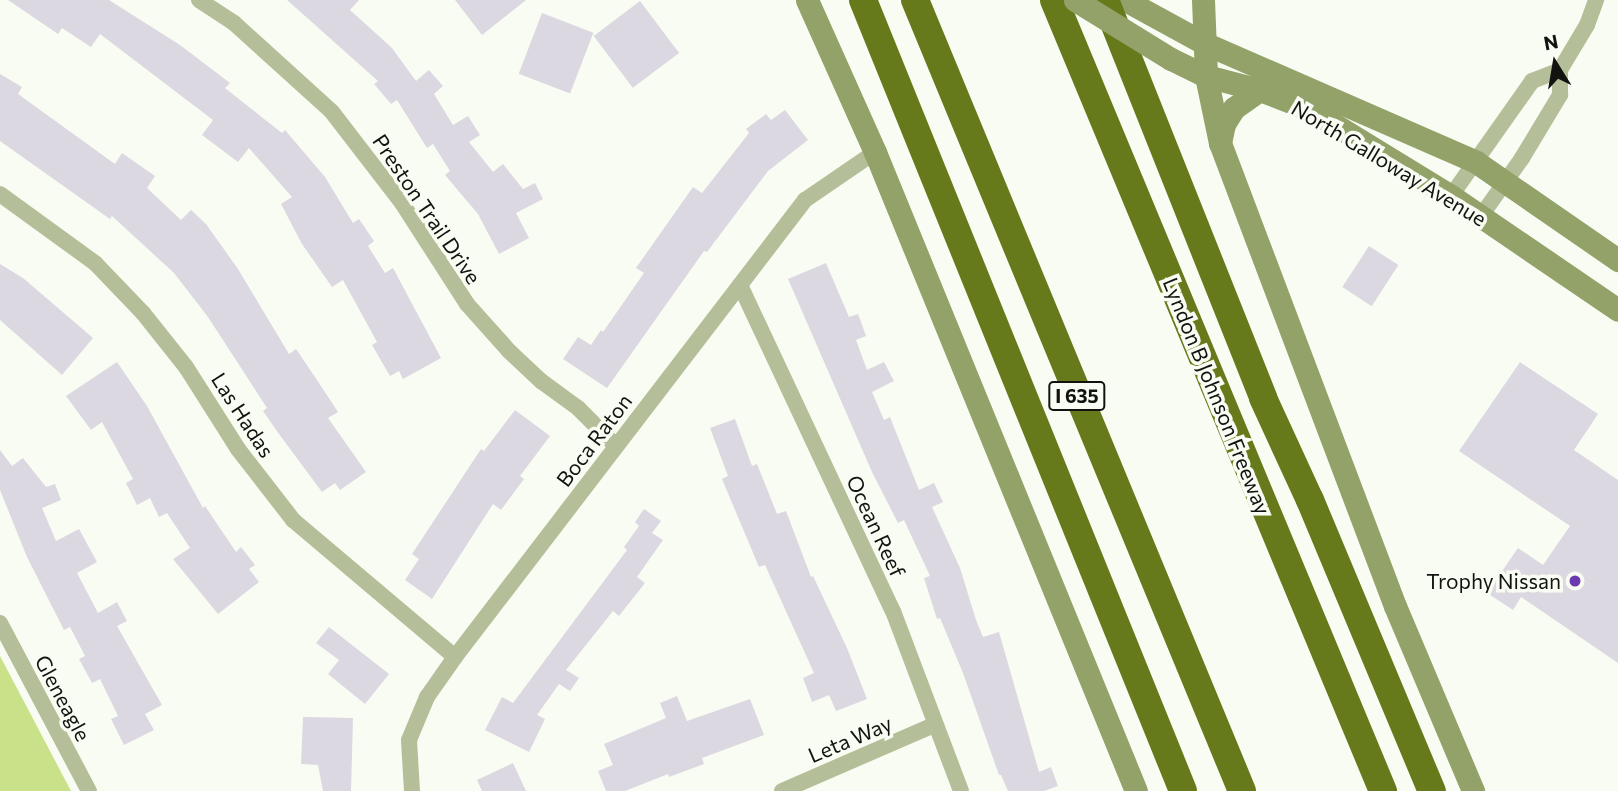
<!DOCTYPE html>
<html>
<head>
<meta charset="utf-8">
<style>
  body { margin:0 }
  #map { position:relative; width:1618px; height:791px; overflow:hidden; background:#f9fcf2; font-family:Commissioner,sans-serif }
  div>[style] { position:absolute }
  .green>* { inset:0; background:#c9e188 }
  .building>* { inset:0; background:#dbd8e2; transform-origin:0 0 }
  .street>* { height:16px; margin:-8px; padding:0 8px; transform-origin:8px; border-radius:8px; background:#b4bf99 }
  .secondary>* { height:23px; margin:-11.5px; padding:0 11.5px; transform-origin:11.5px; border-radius:11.5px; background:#92a269 }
  .highway>* { height:28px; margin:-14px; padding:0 14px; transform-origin:14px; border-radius:14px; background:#667a1b }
  .secondary-bridge>* { height:23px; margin:-11.5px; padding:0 11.5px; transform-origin:11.5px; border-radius:11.5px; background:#92a269 }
  .dots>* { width:19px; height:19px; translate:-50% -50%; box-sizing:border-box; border:4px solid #f9fcf2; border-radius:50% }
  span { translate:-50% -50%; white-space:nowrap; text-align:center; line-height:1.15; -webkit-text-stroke:7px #f9fcf2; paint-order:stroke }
  .shield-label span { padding:2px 5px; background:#f9fcf2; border:2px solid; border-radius:5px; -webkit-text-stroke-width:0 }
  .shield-label { font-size:19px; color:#121310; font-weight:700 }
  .street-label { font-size:21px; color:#121310 }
  .poi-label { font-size:21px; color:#121310 }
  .right { translate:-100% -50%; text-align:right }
  .north { position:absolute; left:1520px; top:28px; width:70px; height:70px; -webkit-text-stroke:5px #f9fcf2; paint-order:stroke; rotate:349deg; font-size:19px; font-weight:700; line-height:28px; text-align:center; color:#121310 }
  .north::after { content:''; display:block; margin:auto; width:24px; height:32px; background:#121310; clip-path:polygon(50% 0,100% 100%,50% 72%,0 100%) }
</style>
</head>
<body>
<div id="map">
  <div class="green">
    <div style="clip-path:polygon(0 656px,71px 791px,0 791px)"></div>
  </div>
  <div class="building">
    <div style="clip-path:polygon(8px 0,109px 0,180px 45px,230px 83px,225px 88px,282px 133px,285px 130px,325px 177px,353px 223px,359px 219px,374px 241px,368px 246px,385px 273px,393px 268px,441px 358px,403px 379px,399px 371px,390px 376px,372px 345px,377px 342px,343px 280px,332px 287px,302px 244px,281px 204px,292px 197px,249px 148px,238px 162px,202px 135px,213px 120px,100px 34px,91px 47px,62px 28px,58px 34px)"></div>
    <div style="clip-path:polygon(287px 0,359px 0,350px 10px,392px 48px,416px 81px,429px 70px,443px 86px,434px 94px,453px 125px,468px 116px,480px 135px,469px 142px,493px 172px,503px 164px,523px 189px,535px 183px,543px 199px,516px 213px,529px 238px,499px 254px,478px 214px,445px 175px,450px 171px,433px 144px,427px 148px,397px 100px,391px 104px,374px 84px,378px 81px)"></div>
    <div style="clip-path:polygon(455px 0,526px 0,482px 35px)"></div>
    <div style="left:640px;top:1px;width:65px;height:58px;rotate:53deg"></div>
    <div style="left:542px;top:13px;width:55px;height:65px;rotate:21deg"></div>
    <div style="clip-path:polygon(0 74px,22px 87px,18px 94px,115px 164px,122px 153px,155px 176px,147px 188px,181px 220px,191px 210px,206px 224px,238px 269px,289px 354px,296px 349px,315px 377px,338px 412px,328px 418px,366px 472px,340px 490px,335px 483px,322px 492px,279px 434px,263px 411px,267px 408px,208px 317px,174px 273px,112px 216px,110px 219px,0 141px)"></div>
    <div style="clip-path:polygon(785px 110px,808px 140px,768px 171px,707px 252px,704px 251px,607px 388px,563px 359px,578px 337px,591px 345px,601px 330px,603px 332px,644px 273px,636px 268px,693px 187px,702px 193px,749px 133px,746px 129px,766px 114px,771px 120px)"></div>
    <div style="left:1369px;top:246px;width:35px;height:49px;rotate:33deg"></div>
    <div style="clip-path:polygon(826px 263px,849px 317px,858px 314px,866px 336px,856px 340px,867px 370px,884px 362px,894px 381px,872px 392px,884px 420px,890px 417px,919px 490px,934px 483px,943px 502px,932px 507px,960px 568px,976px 620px,983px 637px,999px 632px,1039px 772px,1051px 767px,1058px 786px,1044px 791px,1008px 791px,1001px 775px,999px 775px,963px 673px,940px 618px,937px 619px,924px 578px,930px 576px,904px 520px,898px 523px,872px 472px,788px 279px)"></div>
    <div style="clip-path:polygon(0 264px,23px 278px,93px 338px,62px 375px,0 320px)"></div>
    <div style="clip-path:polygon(117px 362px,147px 406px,203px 508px,205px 506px,236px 552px,241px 547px,255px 565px,249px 569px,259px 582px,218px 614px,173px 559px,190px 548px,167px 513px,159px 517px,150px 498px,137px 505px,126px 483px,133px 479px,102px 422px,91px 430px,66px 396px)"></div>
    <div style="clip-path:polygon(1520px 362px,1598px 414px,1574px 450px,1618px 480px,1618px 663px,1521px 597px,1513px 610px,1487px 593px,1518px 548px,1543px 565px,1570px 526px,1459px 451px)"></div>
    <div style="clip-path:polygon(515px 410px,550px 436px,520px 476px,524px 479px,501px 510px,493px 504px,432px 599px,405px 580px,419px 559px,412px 554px,481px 449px,484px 451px)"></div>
    <div style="clip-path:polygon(735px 419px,752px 466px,757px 464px,777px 514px,786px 511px,811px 577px,813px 576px,847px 648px,867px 699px,836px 711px,829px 695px,812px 702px,803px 678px,814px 673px,765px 565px,759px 567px,722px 479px,728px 476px,710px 428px)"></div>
    <div style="clip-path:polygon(0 450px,12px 466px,23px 458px,46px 487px,55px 484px,61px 500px,42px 508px,56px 541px,79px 529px,97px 562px,77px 573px,98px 613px,117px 602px,127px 621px,117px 626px,162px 705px,145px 714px,154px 730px,124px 745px,111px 719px,118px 716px,100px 679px,92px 683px,79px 659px,85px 656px,70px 627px,64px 630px,27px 557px,0 490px)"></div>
    <div style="clip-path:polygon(644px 509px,661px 521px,652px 533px,663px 540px,637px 577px,645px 583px,619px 616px,613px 611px,566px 670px,579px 678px,570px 691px,559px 684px,537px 715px,545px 719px,529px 752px,485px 730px,502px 697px,513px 703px,627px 550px,624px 547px,639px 526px,635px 522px)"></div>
    <div style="clip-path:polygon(329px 627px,389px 674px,365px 704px,328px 674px,339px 660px,316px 643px)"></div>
    <div style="clip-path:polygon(677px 696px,687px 721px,750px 699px,764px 735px,702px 758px,704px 764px,669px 777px,668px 774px,625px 791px,606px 791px,598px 771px,613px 765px,604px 744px,666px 718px,660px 703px)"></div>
    <div style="clip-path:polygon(303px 717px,353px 718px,351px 791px,323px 791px,318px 765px,301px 764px)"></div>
    <div style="clip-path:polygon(513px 763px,526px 791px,482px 791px,477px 780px)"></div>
  </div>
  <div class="street">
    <div style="left:199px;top:0;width:42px;rotate:33.3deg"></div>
    <div style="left:234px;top:23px;width:132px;rotate:42.2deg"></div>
    <div style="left:332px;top:112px;width:115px;rotate:52.4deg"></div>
    <div style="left:402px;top:203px;width:120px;rotate:57.2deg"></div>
    <div style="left:467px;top:304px;width:63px;rotate:48.2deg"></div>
    <div style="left:509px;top:351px;width:44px;rotate:43.2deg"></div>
    <div style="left:541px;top:381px;width:46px;rotate:36.1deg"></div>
    <div style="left:578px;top:408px;width:54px;rotate:45deg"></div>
    <div style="left:0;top:194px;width:117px;rotate:36deg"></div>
    <div style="left:95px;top:263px;width:69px;rotate:46.2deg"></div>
    <div style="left:143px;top:313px;width:69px;rotate:51.5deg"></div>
    <div style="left:186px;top:367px;width:97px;rotate:57.6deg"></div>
    <div style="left:238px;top:449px;width:90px;rotate:52.2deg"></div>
    <div style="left:293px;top:520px;width:212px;rotate:40.2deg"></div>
    <div style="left:1451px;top:196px;width:141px;rotate:-54.8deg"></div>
    <div style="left:1532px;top:81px;width:30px;rotate:-21deg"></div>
    <div style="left:1481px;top:216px;width:71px;rotate:-54.7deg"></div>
    <div style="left:1522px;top:158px;width:74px;rotate:-58.9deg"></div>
    <div style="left:1560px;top:95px;width:25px;rotate:-90deg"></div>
    <div style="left:1560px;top:70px;width:52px;rotate:-59deg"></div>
    <div style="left:1587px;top:25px;width:27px;rotate:-70deg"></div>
    <div style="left:740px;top:285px;width:360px;rotate:64.9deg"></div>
    <div style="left:893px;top:611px;width:192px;rotate:69.3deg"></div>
    <div style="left:0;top:623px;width:190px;rotate:62.1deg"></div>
    <div style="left:412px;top:791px;width:51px;rotate:-93.4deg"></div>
    <div style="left:409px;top:740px;width:47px;rotate:-67.3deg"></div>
    <div style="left:427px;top:697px;width:49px;rotate:-55deg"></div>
    <div style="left:455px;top:657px;width:576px;rotate:-52.55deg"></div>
    <div style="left:805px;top:200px;width:85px;rotate:-34.4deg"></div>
    <div style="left:782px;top:791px;width:166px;rotate:-23.5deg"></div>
  </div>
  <div class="secondary">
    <div style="left:807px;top:0;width:167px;rotate:65.9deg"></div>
    <div style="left:875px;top:152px;width:690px;rotate:67.78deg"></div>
    <div style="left:1125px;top:0;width:90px;rotate:28.6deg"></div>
    <div style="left:1204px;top:43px;width:297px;rotate:23.6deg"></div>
    <div style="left:1476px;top:162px;width:173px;rotate:34.6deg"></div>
    <div style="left:1203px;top:0;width:76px;rotate:87.7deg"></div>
    <div style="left:1206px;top:76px;width:68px;rotate:78.2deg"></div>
    <div style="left:1220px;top:143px;width:495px;rotate:69.3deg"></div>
    <div style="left:1395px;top:606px;width:201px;rotate:67.1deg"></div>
    <div style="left:1171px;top:59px;width:39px;rotate:26deg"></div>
    <div style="left:1206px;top:76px;width:56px;rotate:14.5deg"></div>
    <div style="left:1260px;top:90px;width:53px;rotate:21.2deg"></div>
    <div style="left:1309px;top:109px;width:167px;rotate:31.5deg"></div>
    <div style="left:1451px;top:196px;width:202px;rotate:34.3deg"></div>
    <div style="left:1220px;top:143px;width:19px;rotate:-78deg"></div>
    <div style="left:1224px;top:124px;width:19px;rotate:-58deg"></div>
    <div style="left:1234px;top:108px;width:32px;rotate:-35deg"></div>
  </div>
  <div class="highway">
    <div style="left:863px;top:0;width:853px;rotate:67.97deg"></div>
    <div style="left:915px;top:0;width:856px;rotate:67.54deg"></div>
    <div style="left:1054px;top:0;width:857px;rotate:67.42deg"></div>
    <div style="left:1105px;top:0;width:428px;rotate:68.3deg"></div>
    <div style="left:1263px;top:398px;width:112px;rotate:65.3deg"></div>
    <div style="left:1310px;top:500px;width:316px;rotate:67.3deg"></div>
  </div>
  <div class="secondary-bridge">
    <div style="left:1075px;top:0;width:113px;rotate:31.6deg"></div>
  </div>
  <div class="dots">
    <div style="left:1575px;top:581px;background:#6d39b0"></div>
  </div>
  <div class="shield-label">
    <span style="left:1077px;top:396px">I 635</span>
  </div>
  <div class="street-label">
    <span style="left:1389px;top:163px;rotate:31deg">North Galloway Avenue</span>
    <span style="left:427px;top:209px;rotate:56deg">Preston Trail Drive</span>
    <span style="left:1217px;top:396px;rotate:68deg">Lyndon B Johnson Freeway</span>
    <span style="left:243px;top:415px;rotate:57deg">Las Hadas</span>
    <span style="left:594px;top:440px;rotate:-53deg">Boca Raton</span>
    <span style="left:876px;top:526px;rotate:65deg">Ocean Reef</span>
    <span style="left:63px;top:698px;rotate:62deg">Gleneagle</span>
    <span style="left:850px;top:739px;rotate:-23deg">Leta Way</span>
  </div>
  <div class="poi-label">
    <span class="right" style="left:1561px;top:581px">Trophy Nissan</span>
  </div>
  <div class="north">N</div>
</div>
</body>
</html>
